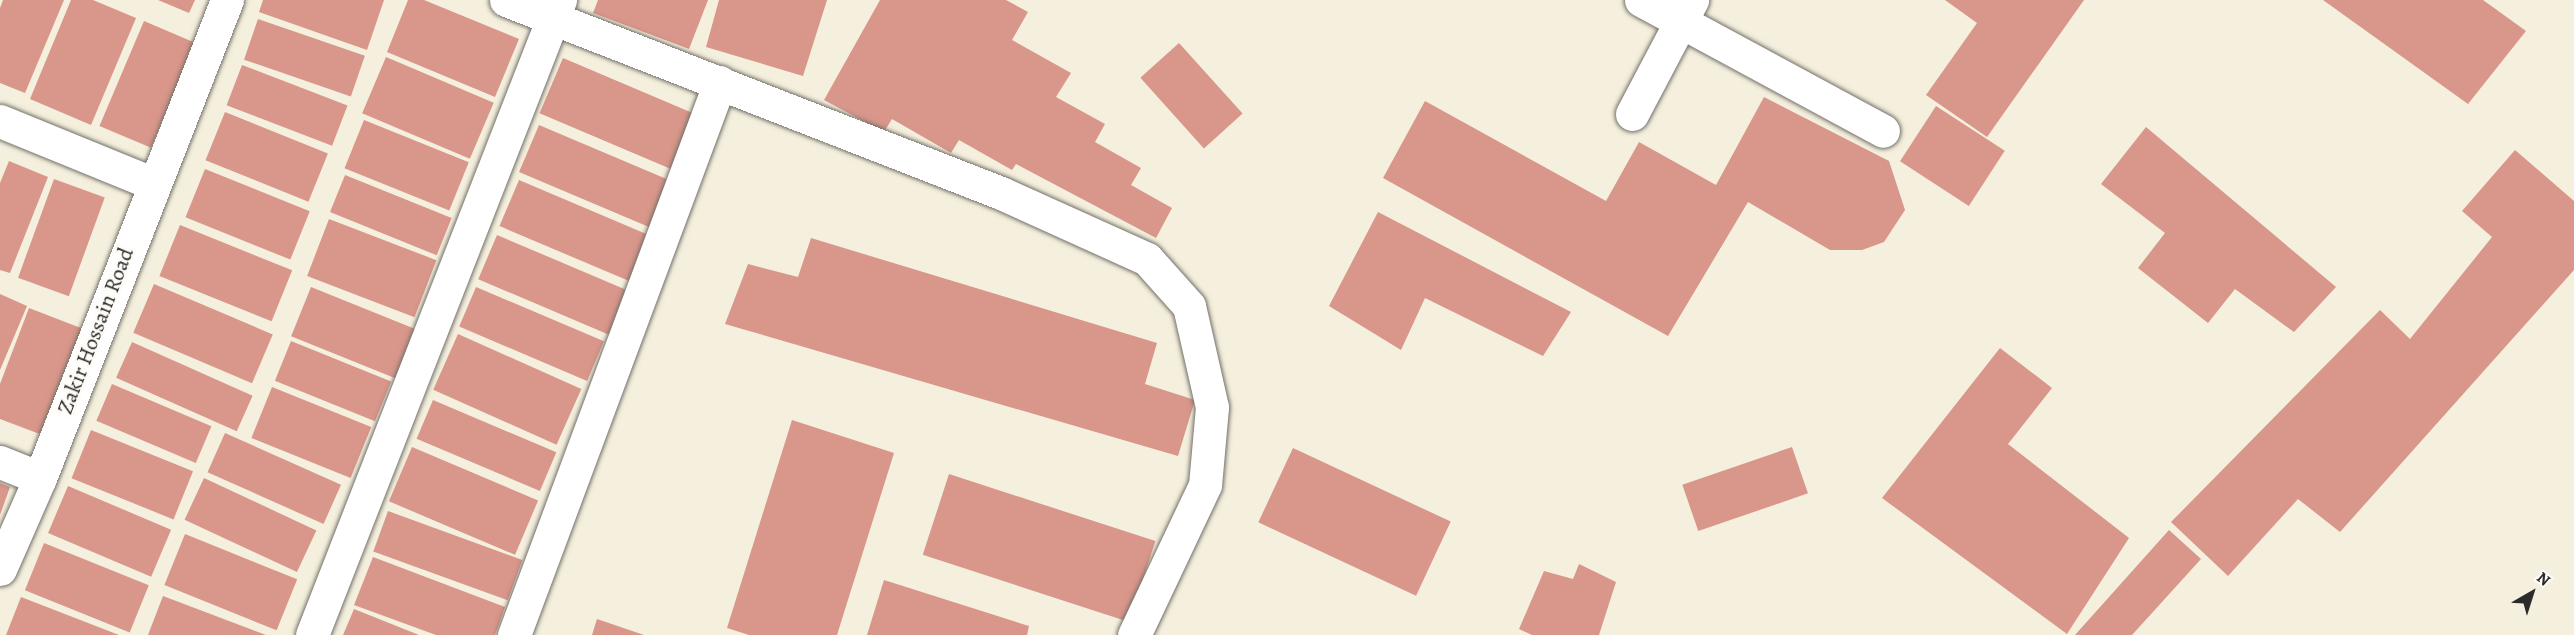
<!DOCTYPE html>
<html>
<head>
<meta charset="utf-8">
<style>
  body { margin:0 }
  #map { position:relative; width:2574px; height:635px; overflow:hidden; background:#f5efdd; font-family:Alegreya,serif }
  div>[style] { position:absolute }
  .building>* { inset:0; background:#d9968a; transform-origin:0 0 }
  .roads { filter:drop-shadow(0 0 2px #727069) drop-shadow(0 0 2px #727069) }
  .minor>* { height:33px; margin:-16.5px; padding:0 16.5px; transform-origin:16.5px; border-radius:16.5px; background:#fff }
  span { translate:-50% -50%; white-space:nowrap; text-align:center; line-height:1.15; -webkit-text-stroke:6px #fdfcf7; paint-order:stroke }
  .street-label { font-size:22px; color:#2b2b2b }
  .north { position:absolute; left:2502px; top:563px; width:60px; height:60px; -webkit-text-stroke:4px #fdfcf7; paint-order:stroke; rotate:39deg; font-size:16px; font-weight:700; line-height:24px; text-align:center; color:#2b2b2b }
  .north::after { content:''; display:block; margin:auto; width:21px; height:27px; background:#2b2b2b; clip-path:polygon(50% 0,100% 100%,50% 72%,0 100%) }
</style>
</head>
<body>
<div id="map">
  <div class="building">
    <div style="clip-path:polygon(3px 0,64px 0,25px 93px,0 83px,0 8px)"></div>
    <div style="clip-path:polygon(71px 0,93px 0,136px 18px,91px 125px,30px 99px)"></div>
    <div style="clip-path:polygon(158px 0,195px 0,189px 13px)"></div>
    <div style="clip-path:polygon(263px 0,384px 0,367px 50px,259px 12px)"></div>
    <div style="clip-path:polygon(408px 0,424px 0,519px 39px,495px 97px,387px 52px)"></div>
    <div style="clip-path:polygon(598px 0,708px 0,689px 49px,593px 13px)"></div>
    <div style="clip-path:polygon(719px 0,827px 0,803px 76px,706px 47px)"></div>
    <div style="clip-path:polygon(880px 0,1006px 0,1028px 12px,1012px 40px,1071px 73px,1056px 97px,1105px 124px,1095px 142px,1141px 168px,1131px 185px,1172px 208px,1156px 238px,1016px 164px,1012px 170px,959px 140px,951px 153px,892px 119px,884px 132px,824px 100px)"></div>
    <div style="clip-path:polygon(1945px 0,2084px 0,1987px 137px,1926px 95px,1977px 23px)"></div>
    <div style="clip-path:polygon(2323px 0,2483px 0,2526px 31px,2468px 104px)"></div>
    <div style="left:258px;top:19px;width:113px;height:43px;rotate:19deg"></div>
    <div style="left:144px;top:21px;width:56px;height:114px;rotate:23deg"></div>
    <div style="left:1179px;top:43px;width:95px;height:52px;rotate:48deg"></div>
    <div style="left:386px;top:57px;width:117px;height:61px;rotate:23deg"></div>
    <div style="left:563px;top:58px;width:144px;height:60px;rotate:23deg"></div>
    <div style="left:242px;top:65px;width:113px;height:43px;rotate:21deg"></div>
    <div style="clip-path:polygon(1764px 97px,1889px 161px,1905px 210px,1884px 242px,1862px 250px,1830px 250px,1748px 202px,1668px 336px,1383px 178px,1425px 101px,1606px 201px,1639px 142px,1716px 185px)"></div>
    <div style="left:1936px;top:106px;width:82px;height:66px;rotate:33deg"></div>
    <div style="left:225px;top:112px;width:111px;height:52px;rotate:22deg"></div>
    <div style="left:364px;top:120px;width:113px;height:52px;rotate:22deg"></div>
    <div style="left:539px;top:125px;width:143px;height:51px;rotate:23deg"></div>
    <div style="clip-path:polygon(2146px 127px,2336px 287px,2294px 332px,2235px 289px,2208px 323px,2138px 268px,2165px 233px,2101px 184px)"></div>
    <div style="clip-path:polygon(2515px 150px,2574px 201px,2574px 270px,2340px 532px,2298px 499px,2228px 576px,2171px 522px,2380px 310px,2410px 339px,2492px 237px,2462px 211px)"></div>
    <div style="clip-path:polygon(9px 161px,48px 177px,10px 273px,0 270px,0 183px)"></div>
    <div style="left:205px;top:169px;width:113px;height:52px;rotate:22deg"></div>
    <div style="left:345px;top:175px;width:115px;height:40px;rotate:22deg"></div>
    <div style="left:54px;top:179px;width:54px;height:105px;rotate:20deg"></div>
    <div style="left:519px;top:180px;width:146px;height:50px;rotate:23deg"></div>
    <div style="clip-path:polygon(1378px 212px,1571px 312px,1543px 356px,1425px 298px,1401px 350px,1329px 306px)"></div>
    <div style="left:329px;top:219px;width:115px;height:61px;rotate:21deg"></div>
    <div style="left:180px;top:225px;width:121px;height:55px;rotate:22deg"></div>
    <div style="left:497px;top:235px;width:142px;height:48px;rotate:23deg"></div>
    <div style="clip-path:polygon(811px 238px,1157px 343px,1145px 384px,1195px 400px,1178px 456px,725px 324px,748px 264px,798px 277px)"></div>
    <div style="left:154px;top:284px;width:129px;height:53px;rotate:23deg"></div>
    <div style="left:311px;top:287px;width:113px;height:53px;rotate:22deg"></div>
    <div style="left:476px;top:287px;width:139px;height:43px;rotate:23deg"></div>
    <div style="clip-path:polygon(0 294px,27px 306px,0 370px)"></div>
    <div style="clip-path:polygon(29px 308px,86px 330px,45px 436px,0 419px,0 384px)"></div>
    <div style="left:458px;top:334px;width:135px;height:61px;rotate:24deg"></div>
    <div style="left:291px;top:341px;width:108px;height:43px;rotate:22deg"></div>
    <div style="left:132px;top:342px;width:132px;height:39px;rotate:24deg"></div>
    <div style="clip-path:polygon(2000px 348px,2052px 388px,2008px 444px,2129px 538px,2067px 634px,1882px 498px)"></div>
    <div style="left:112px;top:384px;width:108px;height:40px;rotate:23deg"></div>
    <div style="left:272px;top:387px;width:107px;height:55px;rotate:22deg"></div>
    <div style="left:433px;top:400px;width:134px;height:42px;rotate:23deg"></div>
    <div style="clip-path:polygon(792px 420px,894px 453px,837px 635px,749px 635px,727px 628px)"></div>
    <div style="left:91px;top:430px;width:110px;height:52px;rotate:22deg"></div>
    <div style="left:225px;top:433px;width:127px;height:43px;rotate:24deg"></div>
    <div style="left:412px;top:447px;width:137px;height:59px;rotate:23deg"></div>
    <div style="left:1792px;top:447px;width:49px;height:116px;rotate:71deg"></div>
    <div style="left:1293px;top:448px;width:174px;height:82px;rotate:25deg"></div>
    <div style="left:949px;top:474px;width:217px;height:85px;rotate:18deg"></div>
    <div style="left:204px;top:478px;width:124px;height:46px;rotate:25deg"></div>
    <div style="clip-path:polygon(0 483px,10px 487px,0 515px)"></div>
    <div style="left:68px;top:486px;width:112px;height:51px;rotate:23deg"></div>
    <div style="left:388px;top:511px;width:143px;height:43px;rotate:20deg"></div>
    <div style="clip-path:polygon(2169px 530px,2201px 559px,2132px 635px,2075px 635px)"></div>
    <div style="left:185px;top:534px;width:121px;height:55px;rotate:22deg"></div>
    <div style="left:44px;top:543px;width:113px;height:51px;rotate:22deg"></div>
    <div style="clip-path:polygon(373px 557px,505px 607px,495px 635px,436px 635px,354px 605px)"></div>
    <div style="clip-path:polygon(1579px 564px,1616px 582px,1599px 635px,1532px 635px,1519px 629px,1544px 571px,1573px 579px)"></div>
    <div style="clip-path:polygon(884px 580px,1029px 626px,1027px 635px,867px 635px)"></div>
    <div style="clip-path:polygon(163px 596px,266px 635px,148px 635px)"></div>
    <div style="clip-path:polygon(21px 597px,119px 635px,6px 635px)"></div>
    <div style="clip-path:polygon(354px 609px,419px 635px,343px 635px)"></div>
    <div style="clip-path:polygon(597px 619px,644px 635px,592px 635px)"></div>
  </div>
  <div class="roads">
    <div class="minor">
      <div style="left:506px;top:0;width:531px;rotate:21.3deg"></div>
      <div style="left:1001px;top:193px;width:160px;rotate:24.3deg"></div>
      <div style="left:1147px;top:259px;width:63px;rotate:48.2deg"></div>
      <div style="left:1189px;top:306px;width:104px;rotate:77.2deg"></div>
      <div style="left:1212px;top:407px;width:78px;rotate:95.1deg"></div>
      <div style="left:1205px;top:485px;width:166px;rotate:115.3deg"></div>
      <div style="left:1641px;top:0;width:275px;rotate:28.4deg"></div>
      <div style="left:1632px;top:114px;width:129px;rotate:-62.2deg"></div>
      <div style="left:0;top:121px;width:164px;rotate:22.2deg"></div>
      <div style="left:0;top:462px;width:43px;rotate:21.8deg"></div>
      <div style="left:0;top:569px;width:99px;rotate:-66.3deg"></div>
      <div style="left:40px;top:478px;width:513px;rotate:-68.63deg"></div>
      <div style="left:312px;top:635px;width:682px;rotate:-68.67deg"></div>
      <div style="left:514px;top:635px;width:590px;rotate:-69.57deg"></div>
    </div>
  </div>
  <div class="street-label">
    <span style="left:96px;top:331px;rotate:-69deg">Zakir Hossain Road</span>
  </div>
  <div class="north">N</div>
</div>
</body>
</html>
